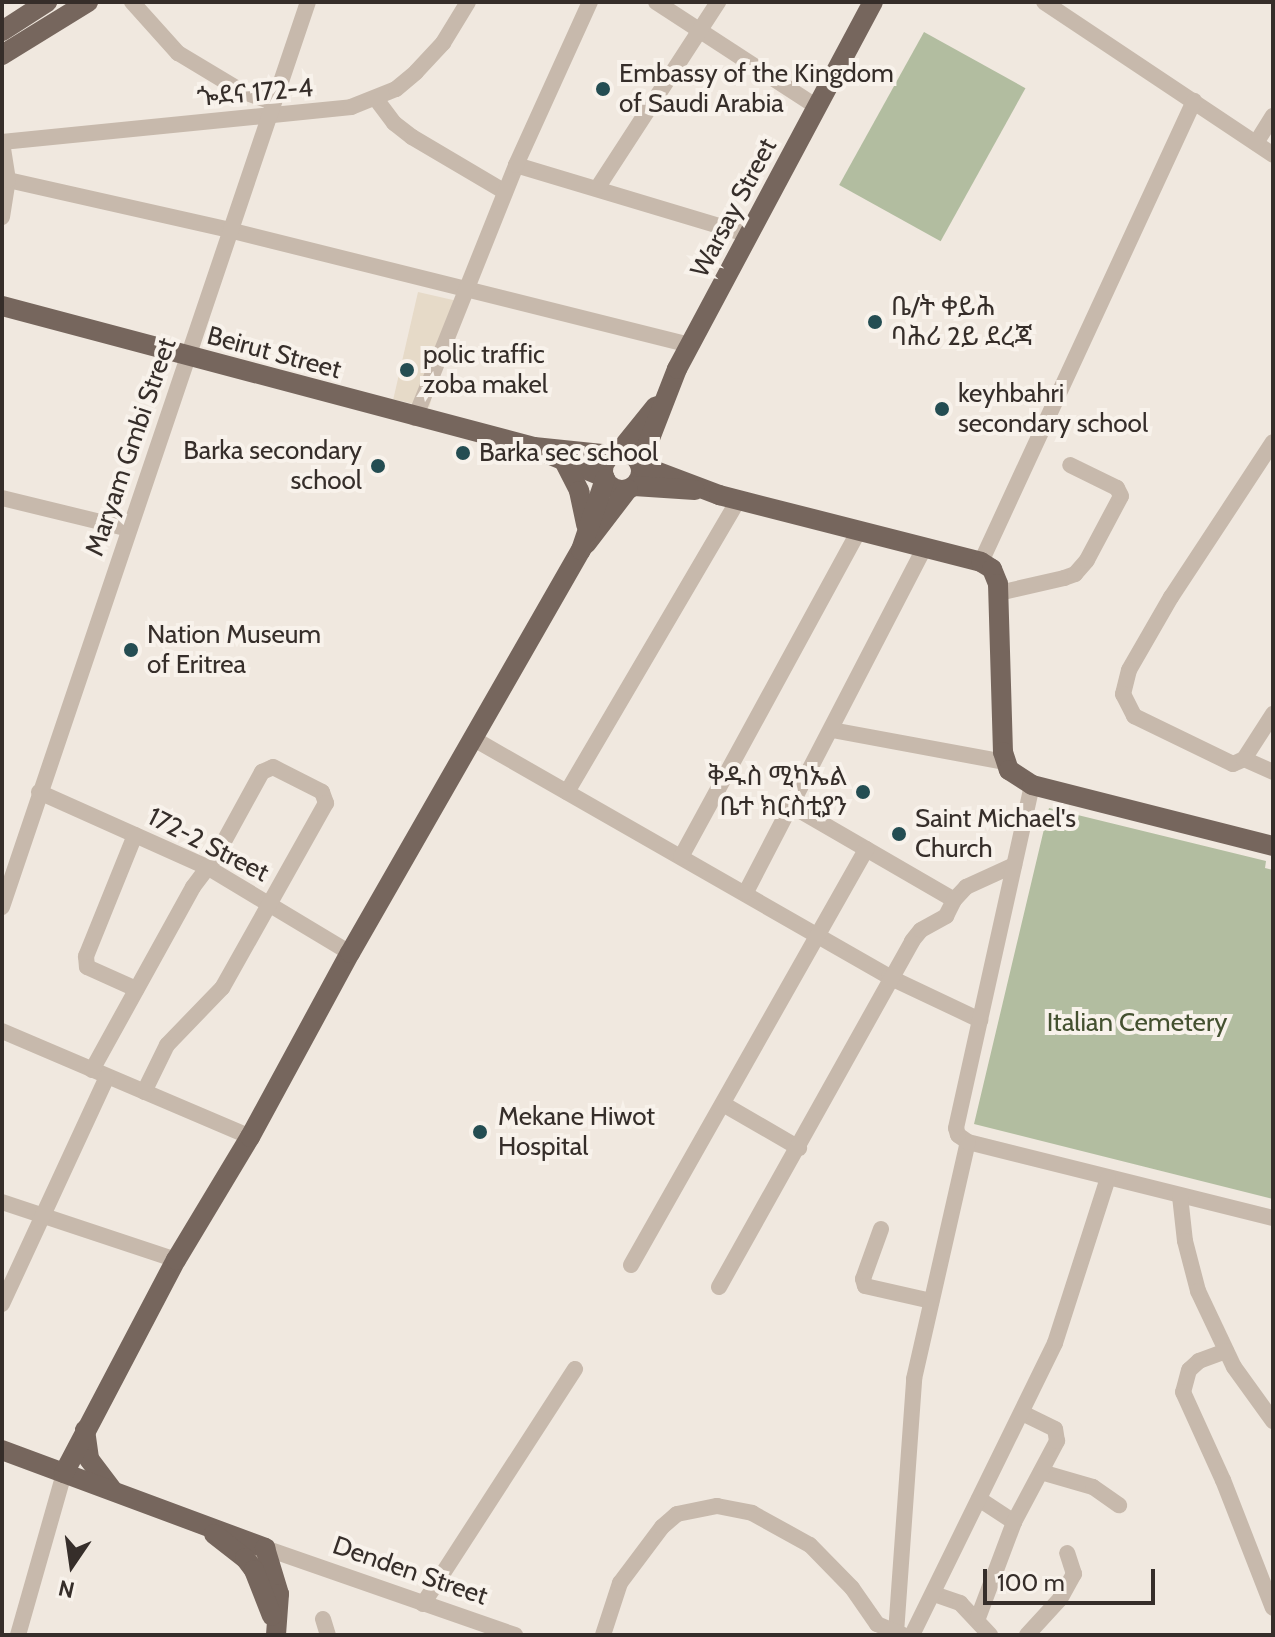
<!DOCTYPE html>
<html>
<head>
<meta charset="utf-8">
<style>
  body { margin:0 }
  #map { position:relative; width:1275px; height:1637px; overflow:hidden; background:#f0e8df; font-family:Cabin,"Noto Sans Ethiopic",sans-serif }
  div>[style] { position:absolute }
  .green>* { inset:0; background:#b2bda0; transform-origin:0 0 }
  .plaza>* { inset:0; background:#e6dac8; transform-origin:0 0 }
  .minor>* { height:16px; margin:-8px; padding:0 8px; transform-origin:8px; border-radius:8px; background:#c7b9ac }
  .major>* { height:20px; margin:-10px; padding:0 10px; transform-origin:10px; border-radius:10px; background:#76665d }
  .major>.ring { margin:-10px; padding:0; box-sizing:content-box; background:none; border:20px solid #76665d; border-radius:50% }
  .dots>* { width:22px; height:22px; translate:-50% -50%; box-sizing:border-box; border:4px solid #f8f2eb; border-radius:50% }
  span { translate:-50% -50%; white-space:nowrap; text-align:center; line-height:1.15; -webkit-text-stroke:8px #f8f2eb; paint-order:stroke }
  .poi-label { font-size:26px; color:#362e2a }
  .left { translate:0 -50%; text-align:left }
  .right { translate:-100% -50%; text-align:right }
  .street-label { font-size:26px; color:#362e2a }
  .park-label { font-size:26px; color:#445130 }
  .frame { position:absolute; inset:0; border:4px solid #362e2a; pointer-events:none }
  .north { position:absolute; left:32px; top:1525px; width:80px; height:80px; -webkit-text-stroke:6px #f8f2eb; paint-order:stroke; rotate:193deg; font-size:22px; font-weight:700; line-height:32px; text-align:center; color:#362e2a }
  .north::after { content:''; display:block; margin:auto; width:28px; height:36px; background:#362e2a; clip-path:polygon(50% 0,100% 100%,50% 72%,0 100%) }
  .scale { position:absolute; left:983px; top:1569px; width:172px; height:36px; box-sizing:border-box; border:4px solid #362e2a; border-top:0; padding-left:10px; font-size:24px; line-height:28px; white-space:nowrap; color:#362e2a; -webkit-text-stroke:6px #f8f2eb; paint-order:stroke }
</style>
</head>
<body>
<div id="map">
  <div class="green">
    <div style="left:924px;top:32px;width:116px;height:175px;rotate:29deg"></div>
    <div style="clip-path:polygon(1049px 808px,1266px 861px,1265px 868px,1273px 870px,1273px 1199px,974px 1124px)"></div>
  </div>
  <div class="plaza">
    <div style="left:418px;top:292px;width:37px;height:110px;rotate:13deg"></div>
  </div>
  <div class="minor">
    <div style="left:132px;top:2px;width:69px;rotate:48deg"></div>
    <div style="left:178px;top:53px;width:74px;rotate:31.1deg"></div>
    <div style="left:241px;top:91px;width:34px;rotate:19deg"></div>
    <div style="left:656px;top:2px;width:192px;rotate:33.1deg"></div>
    <div style="left:1044px;top:2px;width:275px;rotate:33.7deg"></div>
    <div style="left:376px;top:99px;width:30px;rotate:53deg"></div>
    <div style="left:394px;top:123px;width:23px;rotate:38deg"></div>
    <div style="left:412px;top:137px;width:108px;rotate:30.6deg"></div>
    <div style="left:1256px;top:143px;width:32px;rotate:-58deg"></div>
    <div style="left:516px;top:165px;width:243px;rotate:16.7deg"></div>
    <div style="left:8px;top:180px;width:227px;rotate:12.7deg"></div>
    <div style="left:229px;top:230px;width:475px;rotate:14deg"></div>
    <div style="left:598px;top:187px;width:221px;rotate:-57deg"></div>
    <div style="left:2px;top:217px;width:37px;rotate:-81deg"></div>
    <div style="left:8px;top:180px;width:38px;rotate:-99deg"></div>
    <div style="left:2px;top:142px;width:351px;rotate:-5.7deg"></div>
    <div style="left:351px;top:107px;width:48px;rotate:-21.8deg"></div>
    <div style="left:396px;top:89px;width:26px;rotate:-40deg"></div>
    <div style="left:416px;top:72px;width:40px;rotate:-47deg"></div>
    <div style="left:443px;top:43px;width:48px;rotate:-58.6deg"></div>
    <div style="left:415px;top:418px;width:272px;rotate:-68.2deg"></div>
    <div style="left:516px;top:165px;width:179px;rotate:-65.6deg"></div>
    <div style="left:1273px;top:442px;width:186px;rotate:123.3deg"></div>
    <div style="left:1171px;top:597px;width:84px;rotate:119.9deg"></div>
    <div style="left:1129px;top:670px;width:25px;rotate:104deg"></div>
    <div style="left:1123px;top:694px;width:25px;rotate:63deg"></div>
    <div style="left:1134px;top:716px;width:110px;rotate:25.9deg"></div>
    <div style="left:1233px;top:764px;width:12px;rotate:-24deg"></div>
    <div style="left:1244px;top:759px;width:54px;rotate:-57.2deg"></div>
    <div style="left:2px;top:498px;width:131px;rotate:13.7deg"></div>
    <div style="left:981px;top:562px;width:508px;rotate:-65.2deg"></div>
    <div style="left:999px;top:593px;width:67px;rotate:-13deg"></div>
    <div style="left:1064px;top:578px;width:12px;rotate:-20deg"></div>
    <div style="left:1075px;top:574px;width:18px;rotate:-49deg"></div>
    <div style="left:1087px;top:560px;width:72px;rotate:-62deg"></div>
    <div style="left:1121px;top:496px;width:9px;rotate:-117deg"></div>
    <div style="left:1117px;top:488px;width:52px;rotate:-153.9deg"></div>
    <div style="left:832px;top:730px;width:175px;rotate:10.5deg"></div>
    <div style="left:474px;top:739px;width:478px;rotate:29.8deg"></div>
    <div style="left:889px;top:977px;width:101px;rotate:25.3deg"></div>
    <div style="left:1244px;top:759px;width:32px;rotate:24deg"></div>
    <div style="left:39px;top:792px;width:184px;rotate:24.1deg"></div>
    <div style="left:207px;top:867px;width:167px;rotate:31deg"></div>
    <div style="left:567px;top:792px;width:338px;rotate:-59.6deg"></div>
    <div style="left:792px;top:806px;width:187px;rotate:30.1deg"></div>
    <div style="left:135px;top:835px;width:131px;rotate:112deg"></div>
    <div style="left:86px;top:956px;width:11px;rotate:85deg"></div>
    <div style="left:87px;top:967px;width:54px;rotate:24.2deg"></div>
    <div style="left:681px;top:857px;width:371px;rotate:-61.4deg"></div>
    <div style="left:746px;top:892px;width:387px;rotate:-62.6deg"></div>
    <div style="left:2px;top:907px;width:955px;rotate:-71.32deg"></div>
    <div style="left:2px;top:1031px;width:270px;rotate:23.1deg"></div>
    <div style="left:92px;top:1070px;width:209px;rotate:-61.1deg"></div>
    <div style="left:193px;top:887px;width:39px;rotate:-53deg"></div>
    <div style="left:216px;top:856px;width:96px;rotate:-61.3deg"></div>
    <div style="left:262px;top:772px;width:12px;rotate:-24deg"></div>
    <div style="left:273px;top:767px;width:55px;rotate:27deg"></div>
    <div style="left:322px;top:792px;width:12px;rotate:70deg"></div>
    <div style="left:326px;top:803px;width:212px;rotate:119.3deg"></div>
    <div style="left:222px;top:988px;width:79px;rotate:134deg"></div>
    <div style="left:167px;top:1045px;width:52px;rotate:116.1deg"></div>
    <div style="left:723px;top:1104px;width:88px;rotate:30.1deg"></div>
    <div style="left:968px;top:1142px;width:314px;rotate:14deg"></div>
    <div style="left:1180px;top:1196px;width:45px;rotate:83.7deg"></div>
    <div style="left:1185px;top:1241px;width:52px;rotate:75.4deg"></div>
    <div style="left:1198px;top:1291px;width:84px;rotate:64.7deg"></div>
    <div style="left:1234px;top:1367px;width:67px;rotate:54.2deg"></div>
    <div style="left:2px;top:1202px;width:183px;rotate:18.4deg"></div>
    <div style="left:881px;top:1229px;width:53px;rotate:109.8deg"></div>
    <div style="left:863px;top:1279px;width:7px;rotate:74deg"></div>
    <div style="left:865px;top:1286px;width:68px;rotate:12.8deg"></div>
    <div style="left:631px;top:1265px;width:478px;rotate:-60.5deg"></div>
    <div style="left:719px;top:1287px;width:396px;rotate:-60.8deg"></div>
    <div style="left:912px;top:941px;width:14px;rotate:-51deg"></div>
    <div style="left:921px;top:930px;width:29px;rotate:-29deg"></div>
    <div style="left:946px;top:916px;width:18px;rotate:-63deg"></div>
    <div style="left:954px;top:900px;width:18px;rotate:-47deg"></div>
    <div style="left:966px;top:887px;width:53px;rotate:-24.6deg"></div>
    <div style="left:2px;top:1304px;width:250px;rotate:-65.2deg"></div>
    <div style="left:1226px;top:1351px;width:29px;rotate:160deg"></div>
    <div style="left:1199px;top:1361px;width:13px;rotate:138deg"></div>
    <div style="left:1189px;top:1370px;width:23px;rotate:105deg"></div>
    <div style="left:1183px;top:1392px;width:97px;rotate:65.6deg"></div>
    <div style="left:1223px;top:1480px;width:137px;rotate:68.7deg"></div>
    <div style="left:1041px;top:1472px;width:54px;rotate:16.1deg"></div>
    <div style="left:1093px;top:1487px;width:32px;rotate:35deg"></div>
    <div style="left:979px;top:1499px;width:42px;rotate:33.3deg"></div>
    <div style="left:260px;top:1551px;width:6px;rotate:-31deg"></div>
    <div style="left:265px;top:1548px;width:265px;rotate:19.2deg"></div>
    <div style="left:934px;top:1594px;width:28px;rotate:19deg"></div>
    <div style="left:960px;top:1603px;width:44px;rotate:46.8deg"></div>
    <div style="left:423px;top:1604px;width:280px;rotate:-57.1deg"></div>
    <div style="left:978px;top:1618px;width:103px;rotate:-69.4deg"></div>
    <div style="left:1014px;top:1522px;width:92px;rotate:-62deg"></div>
    <div style="left:1057px;top:1441px;width:12px;rotate:-99deg"></div>
    <div style="left:1055px;top:1429px;width:37px;rotate:-154deg"></div>
    <div style="left:323px;top:1619px;width:17px;rotate:73deg"></div>
    <div style="left:896px;top:1633px;width:255px;rotate:-85.9deg"></div>
    <div style="left:914px;top:1379px;width:243px;rotate:-77.2deg"></div>
    <div style="left:968px;top:1142px;width:12px;rotate:-145deg"></div>
    <div style="left:958px;top:1135px;width:7px;rotate:-106deg"></div>
    <div style="left:956px;top:1128px;width:351px;rotate:-77.5deg"></div>
    <div style="left:18px;top:1635px;width:168px;rotate:-74.1deg"></div>
    <div style="left:603px;top:1635px;width:55px;rotate:-71.9deg"></div>
    <div style="left:620px;top:1583px;width:70px;rotate:-53.1deg"></div>
    <div style="left:662px;top:1527px;width:20px;rotate:-41deg"></div>
    <div style="left:677px;top:1514px;width:41px;rotate:-11.3deg"></div>
    <div style="left:717px;top:1506px;width:36px;rotate:11deg"></div>
    <div style="left:752px;top:1513px;width:66px;rotate:28.9deg"></div>
    <div style="left:810px;top:1545px;width:60px;rotate:45.7deg"></div>
    <div style="left:852px;top:1588px;width:44px;rotate:55.2deg"></div>
    <div style="left:877px;top:1624px;width:28px;rotate:23deg"></div>
    <div style="left:912px;top:1635px;width:325px;rotate:-63.9deg"></div>
    <div style="left:1055px;top:1343px;width:173px;rotate:-72.2deg"></div>
    <div style="left:1027px;top:1635px;width:49px;rotate:-47.5deg"></div>
    <div style="left:1060px;top:1599px;width:29px;rotate:-61deg"></div>
    <div style="left:1074px;top:1574px;width:22px;rotate:-108deg"></div>
  </div>
  <div class="major">
    <div style="left:2px;top:31px;width:54px;rotate:-32.8deg"></div>
    <div style="left:2px;top:55px;width:101px;rotate:-31.6deg"></div>
    <div style="left:2px;top:306px;width:550px;rotate:14.84deg"></div>
    <div style="left:534px;top:447px;width:78px;rotate:5.9deg"></div>
    <div class="ring" style="left:603px;top:452px;width:18px;height:18px"></div>
    <div style="left:618px;top:453px;width:60px;rotate:-51deg"></div>
    <div style="left:548px;top:454px;width:61px;rotate:22.3deg"></div>
    <div style="left:564px;top:461px;width:34px;rotate:63deg"></div>
    <div style="left:579px;top:491px;width:35px;rotate:78deg"></div>
    <div style="left:640px;top:464px;width:102px;rotate:-68.7deg"></div>
    <div style="left:677px;top:369px;width:416px;rotate:-61.9deg"></div>
    <div style="left:640px;top:465px;width:85px;rotate:20.8deg"></div>
    <div style="left:719px;top:495px;width:270px;rotate:14.3deg"></div>
    <div style="left:981px;top:562px;width:13px;rotate:32deg"></div>
    <div style="left:992px;top:569px;width:16px;rotate:68deg"></div>
    <div style="left:998px;top:584px;width:168px;rotate:88.3deg"></div>
    <div style="left:1003px;top:752px;width:19px;rotate:72deg"></div>
    <div style="left:1009px;top:770px;width:27px;rotate:33deg"></div>
    <div style="left:1032px;top:785px;width:249px;rotate:14.2deg"></div>
    <div style="left:634px;top:486px;width:61px;rotate:3.8deg"></div>
    <div style="left:586px;top:544px;width:69px;rotate:-52.6deg"></div>
    <div style="left:85px;top:1430px;width:29px;rotate:82deg"></div>
    <div style="left:89px;top:1459px;width:38px;rotate:53deg"></div>
    <div style="left:2px;top:1450px;width:281px;rotate:20.4deg"></div>
    <div style="left:265px;top:1548px;width:48px;rotate:73.1deg"></div>
    <div style="left:279px;top:1594px;width:41px;rotate:94.2deg"></div>
    <div style="left:64px;top:1473px;width:241px;rotate:-62.3deg"></div>
    <div style="left:176px;top:1260px;width:144px;rotate:-59deg"></div>
    <div style="left:250px;top:1137px;width:209px;rotate:-61.5deg"></div>
    <div style="left:350px;top:953px;width:465px;rotate:-60.2deg"></div>
    <div style="left:581px;top:550px;width:75px;rotate:-71.3deg"></div>
    <div style="left:214px;top:1534px;width:39px;rotate:38deg"></div>
    <div style="left:245px;top:1558px;width:15px;rotate:53deg"></div>
    <div style="left:254px;top:1570px;width:49px;rotate:68.6deg"></div>
  </div>
  <div class="dots">
    <div style="left:603px;top:89px;background:#244d52"></div>
    <div style="left:875px;top:322px;background:#244d52"></div>
    <div style="left:407px;top:370px;background:#244d52"></div>
    <div style="left:942px;top:409px;background:#244d52"></div>
    <div style="left:463px;top:453px;background:#244d52"></div>
    <div style="left:378px;top:466px;background:#244d52"></div>
    <div style="left:131px;top:650px;background:#244d52"></div>
    <div style="left:863px;top:792px;background:#244d52"></div>
    <div style="left:899px;top:834px;background:#244d52"></div>
    <div style="left:480px;top:1132px;background:#244d52"></div>
  </div>
  <div class="poi-label">
    <span class="left" style="left:619px;top:89px">Embassy of the Kingdom<br>of Saudi Arabia</span>
    <span class="left" style="left:891px;top:322px">ቤ/ት ቀይሕ<br>ባሕሪ 2ይ ደረጃ</span>
    <span class="left" style="left:423px;top:370px">polic traffic<br>zoba makel</span>
    <span class="left" style="left:958px;top:409px">keyhbahri<br>secondary school</span>
    <span class="right" style="left:362px;top:466px">Barka secondary<br>school</span>
    <span class="left" style="left:479px;top:453px">Barka sec school</span>
    <span class="left" style="left:147px;top:650px">Nation Museum<br>of Eritrea</span>
    <span class="right" style="left:847px;top:792px">ቅዱስ ሚካኤል<br>ቤተ ክርስቲያን</span>
    <span class="left" style="left:915px;top:834px">Saint Michael's<br>Church</span>
    <span class="left" style="left:498px;top:1132px">Mekane Hiwot<br>Hospital</span>
  </div>
  <div class="street-label">
    <span style="left:255px;top:93px;rotate:-5deg">ጐደና 172-4</span>
    <span style="left:734px;top:208px;rotate:-62deg">Warsay Street</span>
    <span style="left:274px;top:353px;rotate:15deg">Beirut Street</span>
    <span style="left:131px;top:447px;rotate:-71deg">Maryam Gmbi Street</span>
    <span style="left:208px;top:845px;rotate:27deg">172-2 Street</span>
    <span style="left:410px;top:1571px;rotate:19deg">Denden Street</span>
  </div>
  <div class="park-label">
    <span style="left:1137px;top:1023px">Italian Cemetery</span>
  </div>
  <div class="frame"></div>
  <div class="north">N</div>
  <div class="scale">100 m</div>
</div>
</body>
</html>
